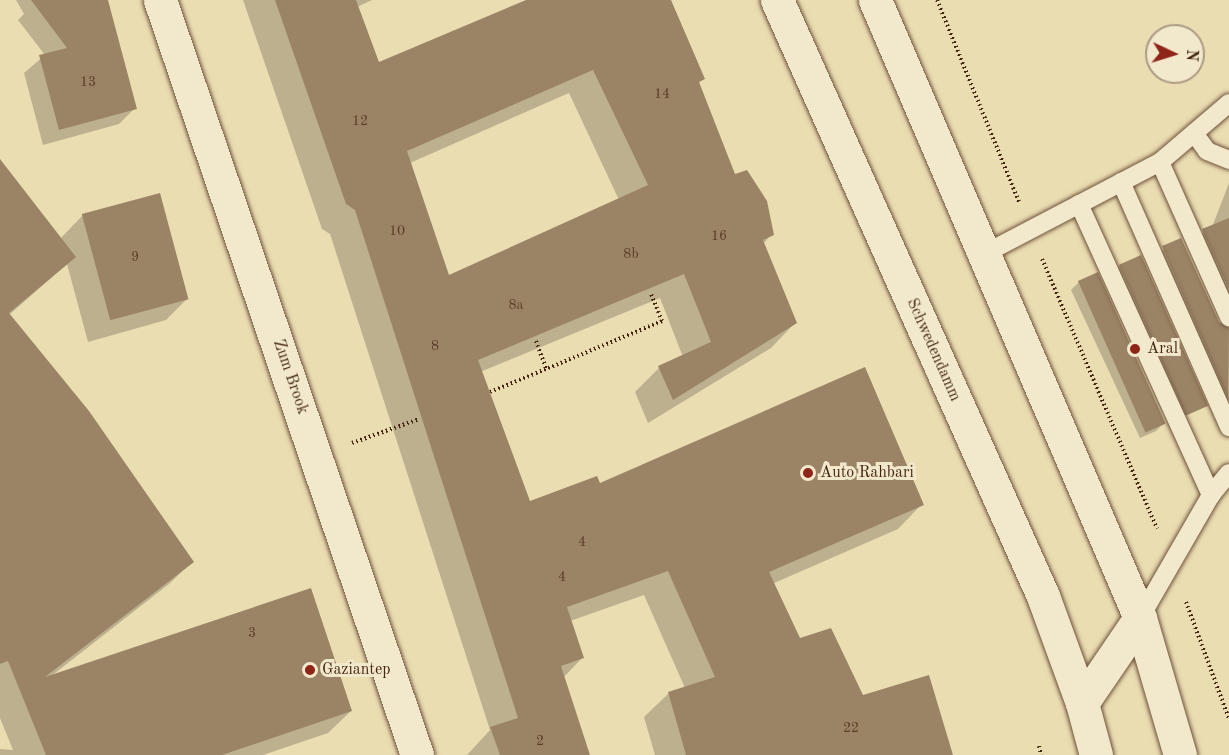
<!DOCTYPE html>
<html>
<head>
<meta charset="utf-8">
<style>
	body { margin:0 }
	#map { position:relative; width:1229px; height:755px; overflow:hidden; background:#ebddb2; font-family:"Old Standard TT",serif }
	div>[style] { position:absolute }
	.shadow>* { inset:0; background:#0003; transform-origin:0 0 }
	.building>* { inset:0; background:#9b8466; transform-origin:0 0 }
	.path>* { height:4px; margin-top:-2px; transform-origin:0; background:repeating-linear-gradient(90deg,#442413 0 1.5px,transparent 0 4.5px) }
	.roads { filter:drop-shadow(0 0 2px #6e523b) drop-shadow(0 0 2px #6e523b) }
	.lane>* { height:18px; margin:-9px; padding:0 9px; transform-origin:9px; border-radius:9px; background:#f2e9cd }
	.street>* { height:33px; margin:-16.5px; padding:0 16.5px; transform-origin:16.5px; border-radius:16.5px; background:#f2e9cd }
	.secondary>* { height:33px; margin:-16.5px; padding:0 16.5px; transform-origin:16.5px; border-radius:16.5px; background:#f2e9cd }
	.dots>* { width:16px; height:16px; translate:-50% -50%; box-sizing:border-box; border:3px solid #f2e9cd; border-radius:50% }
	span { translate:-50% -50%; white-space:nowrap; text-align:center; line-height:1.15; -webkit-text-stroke:6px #f2e9cd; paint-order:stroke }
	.number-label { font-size:14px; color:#5a3c28 }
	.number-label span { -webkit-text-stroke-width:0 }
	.poi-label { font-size:16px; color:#442413 }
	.left { translate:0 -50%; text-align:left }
	.street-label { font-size:16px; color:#442413 }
	.north { position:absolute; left:1145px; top:24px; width:60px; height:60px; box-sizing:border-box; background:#f2e9cd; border:2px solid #ac9a83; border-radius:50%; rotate:94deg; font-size:16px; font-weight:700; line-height:24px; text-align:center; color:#442413 }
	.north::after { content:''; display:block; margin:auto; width:21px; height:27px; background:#8f2418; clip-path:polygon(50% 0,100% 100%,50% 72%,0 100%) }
</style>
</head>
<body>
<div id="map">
	<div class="shadow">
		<div style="clip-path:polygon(16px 0,104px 0,135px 108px,119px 124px,43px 145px,24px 73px,45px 55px,18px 20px,24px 14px)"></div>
		<div style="clip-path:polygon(evenodd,243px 0,372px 0,357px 7px,378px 64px,530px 0,669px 0,703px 78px,698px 84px,735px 176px,772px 234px,763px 244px,795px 323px,771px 348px,648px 423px,635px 392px,659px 368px,683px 357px,660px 298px,480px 372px,529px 503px,600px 485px,922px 504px,898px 529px,772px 584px,799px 640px,862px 697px,952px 755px,655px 755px,644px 717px,669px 693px,685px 688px,644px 595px,570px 621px,583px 657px,563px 678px,589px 755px,467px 755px,490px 730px,330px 234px,322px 229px,243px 0,569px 93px,619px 200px,448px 277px,410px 163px,569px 93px)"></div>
		<div style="clip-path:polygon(1229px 183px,1229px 315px,1195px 239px,1212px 227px)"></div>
		<div style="clip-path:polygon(0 200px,60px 239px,82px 216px,187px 299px,166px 320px,88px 342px,67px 264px,9px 315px,192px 562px,169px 584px,50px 677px,351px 711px,328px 733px,263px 755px,0 755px,0 749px,13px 750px,0 718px)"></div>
		<div style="clip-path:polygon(1181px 240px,1218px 323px,1229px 329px,1229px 401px,1220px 405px,1154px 255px)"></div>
		<div style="left:1140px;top:257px;width:163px;height:33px;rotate:66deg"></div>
		<div style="clip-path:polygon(1079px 282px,1164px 423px,1156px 431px,1140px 438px,1071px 290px)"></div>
	</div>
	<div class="building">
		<div style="clip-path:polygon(31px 0,108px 0,137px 109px,59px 130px,39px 55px,67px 48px)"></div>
		<div style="clip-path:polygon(evenodd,275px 0,356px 0,379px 62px,526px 0,671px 0,705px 79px,699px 82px,735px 174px,747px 170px,767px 201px,774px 235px,763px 240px,797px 323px,673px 400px,658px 366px,711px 342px,684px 274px,478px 360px,530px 501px,597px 476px,600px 483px,865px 367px,924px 505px,769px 572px,800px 638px,831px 628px,863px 695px,929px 675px,953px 755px,686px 755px,668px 692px,715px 677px,668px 571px,567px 607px,584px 658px,561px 666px,590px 755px,500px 755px,490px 727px,518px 718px,355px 210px,346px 204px,275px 0,593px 70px,648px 185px,449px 275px,407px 151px,593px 70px)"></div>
		<div style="clip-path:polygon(0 159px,76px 257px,9px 313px,89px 411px,194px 562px,45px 677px,311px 588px,352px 711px,222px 755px,46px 755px,8px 661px,0 664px)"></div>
		<div style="left:160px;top:193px;width:110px;height:81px;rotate:75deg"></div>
		<div style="clip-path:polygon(1229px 218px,1229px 289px,1202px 229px)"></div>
		<div style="clip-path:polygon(1181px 238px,1219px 322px,1229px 328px,1228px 398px,1162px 246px)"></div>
		<div style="left:1141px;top:255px;width:165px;height:24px;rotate:66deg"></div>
		<div style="left:1098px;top:272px;width:166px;height:22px;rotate:66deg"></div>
	</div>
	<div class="path">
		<div style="left:937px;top:0;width:218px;rotate:67.9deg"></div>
		<div style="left:1042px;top:259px;width:293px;rotate:66.9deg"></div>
		<div style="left:536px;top:341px;width:29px;rotate:70deg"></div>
		<div style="left:490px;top:392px;width:186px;rotate:-22.4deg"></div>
		<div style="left:662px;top:321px;width:31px;rotate:-112deg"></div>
		<div style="left:352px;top:443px;width:71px;rotate:-19.7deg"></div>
		<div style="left:1186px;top:602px;width:125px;rotate:69.8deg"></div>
		<div style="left:1039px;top:746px;width:9px;rotate:77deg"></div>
	</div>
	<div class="roads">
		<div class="lane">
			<div style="left:1194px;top:133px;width:22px;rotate:54deg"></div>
			<div style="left:1207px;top:151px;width:24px;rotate:22deg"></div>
			<div style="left:1160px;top:162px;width:170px;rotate:66deg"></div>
			<div style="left:1121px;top:182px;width:268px;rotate:66.2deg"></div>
			<div style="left:1079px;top:204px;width:320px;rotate:65.6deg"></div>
			<div style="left:982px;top:255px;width:201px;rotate:-27.6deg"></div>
			<div style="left:1160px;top:162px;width:91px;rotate:-40.5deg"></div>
			<div style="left:1140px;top:618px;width:142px;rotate:-60deg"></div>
			<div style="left:1211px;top:495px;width:28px;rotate:-51deg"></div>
		</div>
		<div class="street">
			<div style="left:160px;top:0;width:798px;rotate:71.2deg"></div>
			<div style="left:1082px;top:703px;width:103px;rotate:-55.7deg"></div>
		</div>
		<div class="secondary">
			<div style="left:777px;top:0;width:653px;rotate:65.95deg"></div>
			<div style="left:1043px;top:596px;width:114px;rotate:70deg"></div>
			<div style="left:1082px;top:703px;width:54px;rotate:74.9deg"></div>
			<div style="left:875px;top:0;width:672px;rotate:66.79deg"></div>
			<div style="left:1140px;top:618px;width:143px;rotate:73.7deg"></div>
		</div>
	</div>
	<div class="dots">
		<div style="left:1135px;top:349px;background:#8f2418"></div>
		<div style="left:808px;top:473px;background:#8f2418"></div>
		<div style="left:310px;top:670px;background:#8f2418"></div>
	</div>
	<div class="number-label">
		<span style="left:88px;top:82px">13</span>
		<span style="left:662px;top:94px">14</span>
		<span style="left:360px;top:121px">12</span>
		<span style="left:397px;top:231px">10</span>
		<span style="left:719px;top:236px">16</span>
		<span style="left:631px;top:254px">8b</span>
		<span style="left:135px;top:257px">9</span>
		<span style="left:516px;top:305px">8a</span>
		<span style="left:435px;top:346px">8</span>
		<span style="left:582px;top:542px">4</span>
		<span style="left:562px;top:577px">4</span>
		<span style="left:252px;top:633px">3</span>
		<span style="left:851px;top:728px">22</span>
		<span style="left:540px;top:741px">2</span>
	</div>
	<div class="poi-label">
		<span class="left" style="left:1147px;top:349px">Aral</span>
		<span class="left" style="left:820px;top:473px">Auto Rahbari</span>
		<span class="left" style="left:322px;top:670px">Gaziantep</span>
	</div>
	<div class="street-label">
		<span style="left:933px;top:350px;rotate:66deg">Schwedendamm</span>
		<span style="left:290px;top:377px;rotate:71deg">Zum Brook</span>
	</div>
	<div class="north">N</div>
</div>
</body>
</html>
